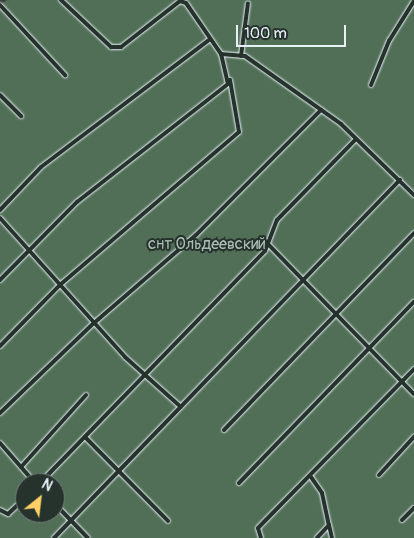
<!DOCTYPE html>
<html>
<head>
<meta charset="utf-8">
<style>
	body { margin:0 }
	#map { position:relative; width:414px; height:538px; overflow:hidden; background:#3b403a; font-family:Pangolin,sans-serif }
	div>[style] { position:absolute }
	.green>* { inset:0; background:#516e56 }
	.roads { filter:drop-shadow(0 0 1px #e8f1f8) drop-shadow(0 0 1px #e8f1f8) }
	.service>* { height:4px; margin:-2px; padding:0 2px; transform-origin:2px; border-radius:2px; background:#26332d }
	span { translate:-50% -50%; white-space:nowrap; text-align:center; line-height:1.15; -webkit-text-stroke:4px #26332d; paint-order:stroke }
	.park-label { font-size:16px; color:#acbdb7 }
	.north { position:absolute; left:15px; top:473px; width:50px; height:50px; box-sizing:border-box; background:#26332d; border:1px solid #747f7e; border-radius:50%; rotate:29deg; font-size:14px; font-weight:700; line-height:20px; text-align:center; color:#e8f1f8 }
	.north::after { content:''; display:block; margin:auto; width:18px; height:22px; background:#ffd166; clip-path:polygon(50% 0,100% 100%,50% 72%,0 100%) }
	.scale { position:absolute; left:236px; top:25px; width:110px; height:22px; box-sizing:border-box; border:2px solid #e8f1f8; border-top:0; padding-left:6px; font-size:15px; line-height:18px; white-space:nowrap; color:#e8f1f8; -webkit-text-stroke:4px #26332d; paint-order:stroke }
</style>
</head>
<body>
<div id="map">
	<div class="green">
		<div style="clip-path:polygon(evenodd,7px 0,414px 0,414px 538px,0 538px,0 5px,7px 0,25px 483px,55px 483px,55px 513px,25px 513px,25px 483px)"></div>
	</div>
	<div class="roads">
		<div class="service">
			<div style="left:61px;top:0;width:69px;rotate:43.2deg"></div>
			<div style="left:111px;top:47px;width:10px"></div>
			<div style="left:121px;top:47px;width:75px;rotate:-37.9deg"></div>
			<div style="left:180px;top:1px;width:6px;rotate:18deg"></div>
			<div style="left:186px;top:3px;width:62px;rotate:55.5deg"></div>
			<div style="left:221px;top:54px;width:24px;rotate:5deg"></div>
			<div style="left:245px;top:56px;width:118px;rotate:35.3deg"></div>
			<div style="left:341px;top:124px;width:102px;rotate:44.2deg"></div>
			<div style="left:0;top:5px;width:96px;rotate:47.1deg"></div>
			<div style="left:241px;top:56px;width:53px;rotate:-82.5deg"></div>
			<div style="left:371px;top:85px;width:48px;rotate:-67.8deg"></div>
			<div style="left:389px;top:41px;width:47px;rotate:-58deg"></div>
			<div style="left:0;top:95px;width:30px;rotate:45deg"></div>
			<div style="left:0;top:210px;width:59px;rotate:-46.4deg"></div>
			<div style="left:41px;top:167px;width:212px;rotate:-37.1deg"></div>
			<div style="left:0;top:218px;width:187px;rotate:48deg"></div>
			<div style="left:125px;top:357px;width:75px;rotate:41.8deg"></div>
			<div style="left:269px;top:245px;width:208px;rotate:45.8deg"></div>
			<div style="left:0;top:280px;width:110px;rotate:-45.4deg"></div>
			<div style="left:77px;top:202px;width:192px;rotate:-38deg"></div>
			<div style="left:228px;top:84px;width:31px;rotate:-103deg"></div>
			<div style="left:0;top:346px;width:87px;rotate:-45.5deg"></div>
			<div style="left:61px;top:284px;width:234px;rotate:-40.5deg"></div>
			<div style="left:239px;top:132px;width:53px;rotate:-99.8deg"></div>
			<div style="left:0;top:413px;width:130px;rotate:-43.8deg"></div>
			<div style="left:94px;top:323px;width:135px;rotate:-40.8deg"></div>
			<div style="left:196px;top:235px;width:177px;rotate:-45deg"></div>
			<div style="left:224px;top:430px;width:274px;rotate:-46deg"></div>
			<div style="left:85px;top:437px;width:118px;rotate:45.3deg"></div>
			<div style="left:0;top:443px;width:53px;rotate:48.8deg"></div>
			<div style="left:21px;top:467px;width:97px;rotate:-47.9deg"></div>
			<div style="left:379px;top:475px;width:52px;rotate:-47.4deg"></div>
			<div style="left:311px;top:477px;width:19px;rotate:55deg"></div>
			<div style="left:322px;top:493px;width:33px;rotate:78deg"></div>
			<div style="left:329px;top:525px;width:18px;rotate:133deg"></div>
			<div style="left:40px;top:483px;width:323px;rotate:-45.9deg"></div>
			<div style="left:265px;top:251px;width:33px;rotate:-69deg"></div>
			<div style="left:277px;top:220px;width:113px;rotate:-45.7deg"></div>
			<div style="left:239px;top:483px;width:252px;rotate:-46deg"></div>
			<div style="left:55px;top:504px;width:47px;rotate:45.9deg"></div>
			<div style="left:0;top:510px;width:9px;rotate:27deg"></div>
			<div style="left:8px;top:514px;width:23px;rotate:-43deg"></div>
			<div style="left:402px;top:520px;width:17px;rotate:-45deg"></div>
			<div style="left:329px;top:525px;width:13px;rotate:77deg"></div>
			<div style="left:54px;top:538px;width:498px;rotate:-46deg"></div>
			<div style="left:261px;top:538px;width:10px;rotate:-107deg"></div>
			<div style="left:258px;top:528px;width:223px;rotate:-45.5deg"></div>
		</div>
	</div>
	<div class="park-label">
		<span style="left:207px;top:244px">снт Ольдеевский</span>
	</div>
	<div class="north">N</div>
	<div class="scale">100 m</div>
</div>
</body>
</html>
